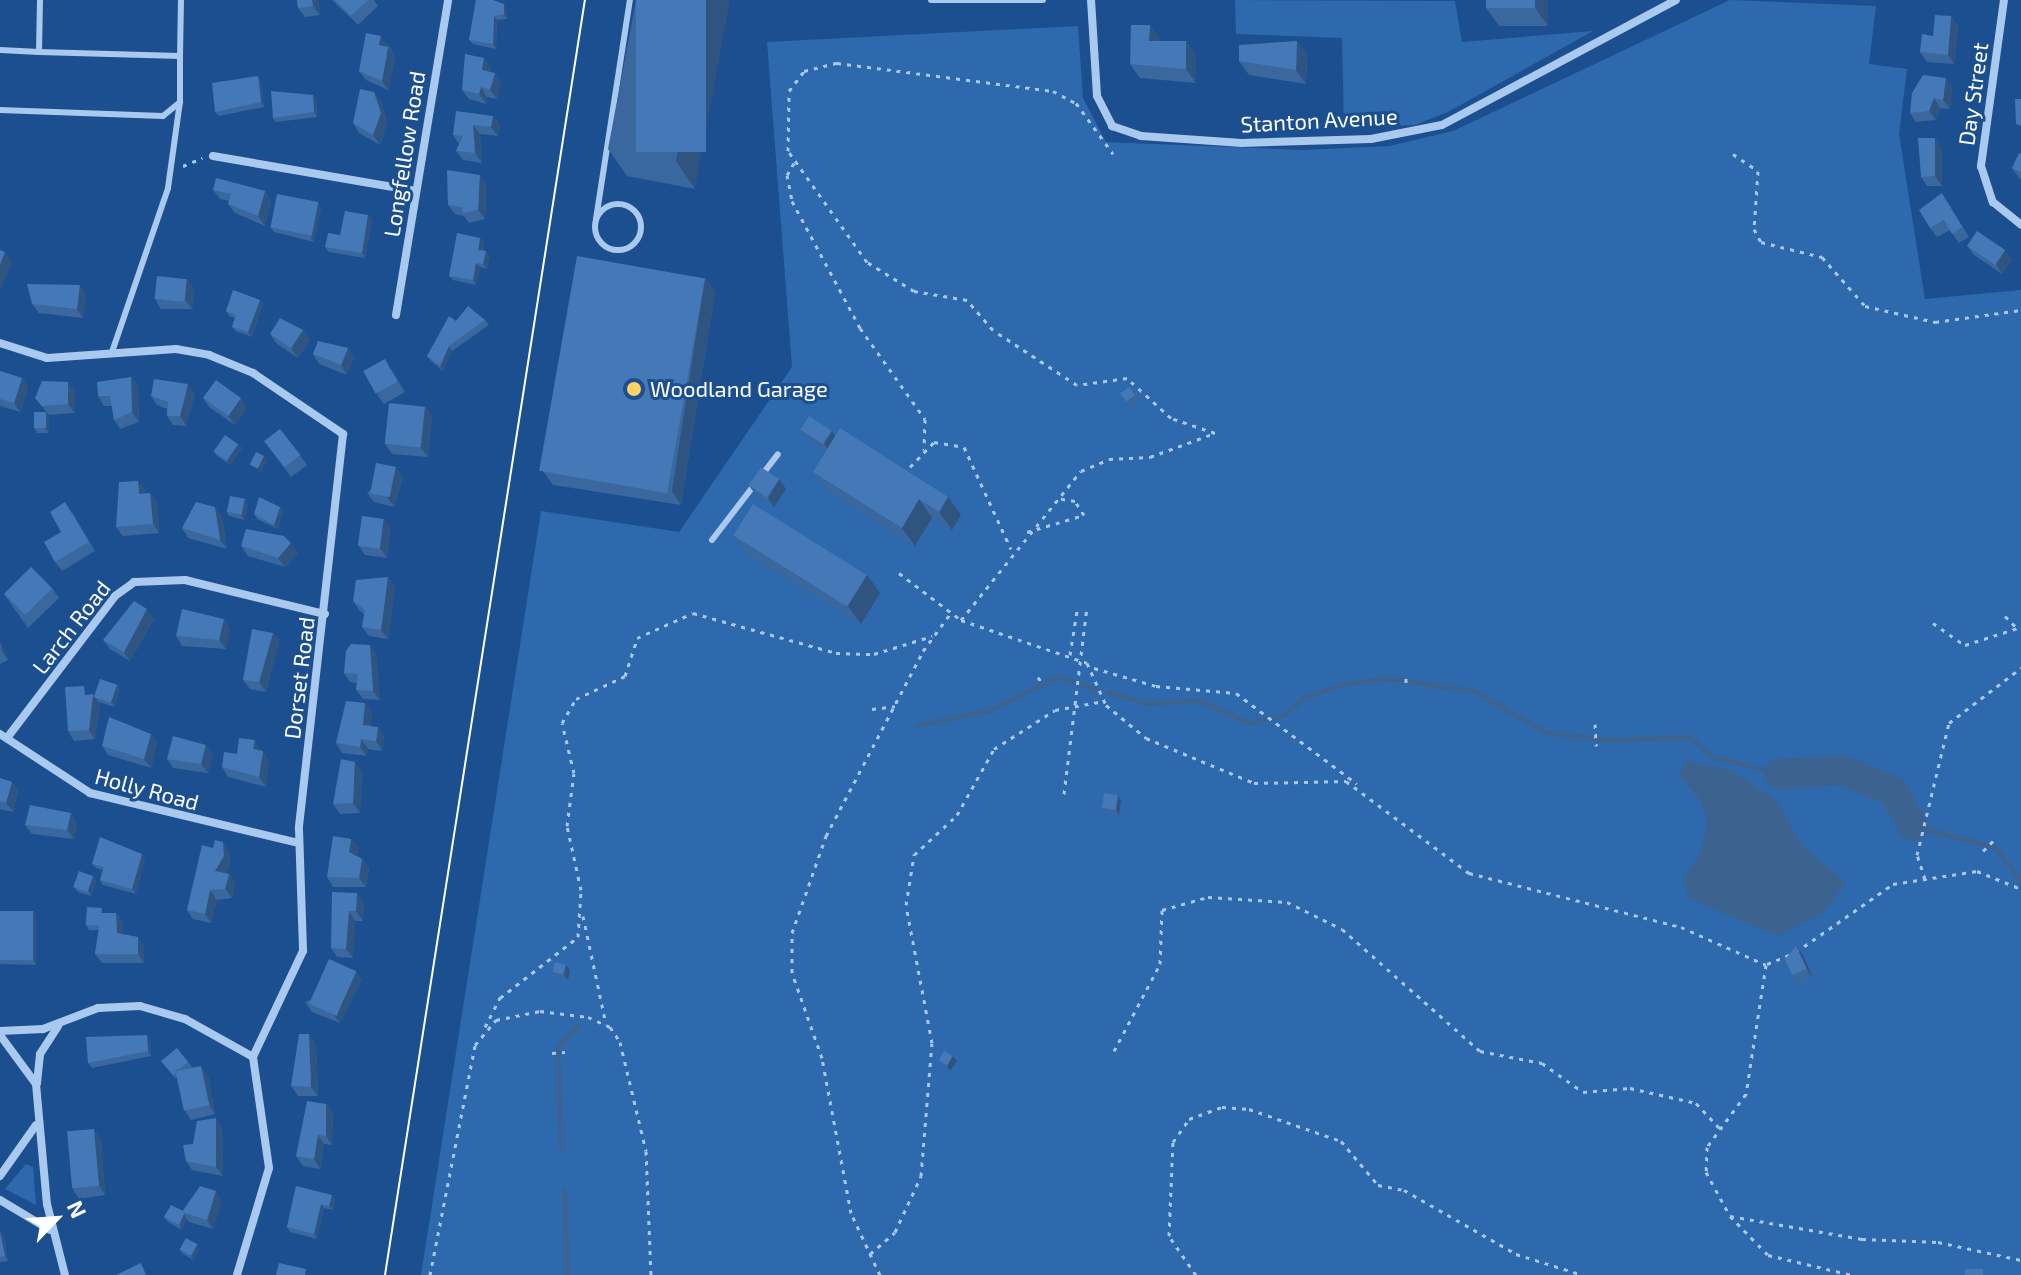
<!DOCTYPE html>
<html>
<head>
<meta charset="utf-8">
<style>
	body { margin:0 }
	#map { position:relative; width:2021px; height:1275px; overflow:hidden; background:#1b4f8f; font-family:"Exo 2",sans-serif }
	div>[style] { position:absolute }
	.green>* { inset:0; background:#2e69ad }
	.water>* { inset:0; background:#3c6290 }
	.stream>* { height:5px; margin:-2.5px; padding:0 2.5px; transform-origin:2.5px; border-radius:2.5px; background:#3c6290 }
	.river>* { height:30px; margin:-15px; padding:0 15px; transform-origin:15px; border-radius:15px; background:#3c6290 }
	.path>* { height:3px; margin-top:-1.5px; transform-origin:0; background:repeating-linear-gradient(90deg,#a9c9ee 0 4px,transparent 0 10px) }
	.service>* { height:6px; margin:-3px; padding:0 3px; transform-origin:3px; border-radius:3px; background:#a9c9ee }
	.service>.ring { margin:-3px; padding:0; box-sizing:content-box; background:none; border:6px solid #a9c9ee; border-radius:50% }
	.minor>* { height:8px; margin:-4px; padding:0 4px; transform-origin:4px; border-radius:4px; background:#a9c9ee }
	.tram>* { height:2px; margin:-1px; padding:0 1px; transform-origin:1px; border-radius:1px; background:#fff }
	.path-bridge>* { height:3px; margin-top:-1.5px; transform-origin:0; background:repeating-linear-gradient(90deg,#a9c9ee 0 4px,transparent 0 10px) }
	.wall>* { inset:0; background:#3a679d; transform-origin:0 0 }
	.shaded-wall>* { inset:0; background:#305480 }
	.building>* { inset:0; background:#4478b7; transform-origin:0 0 }
	.dots>* { width:22px; height:22px; translate:-50% -50%; box-sizing:border-box; border:4px solid #1b4f8f; border-radius:50% }
	span { translate:-50% -50%; white-space:nowrap; text-align:center; line-height:1.15; -webkit-text-stroke:6px #1b4f8f; paint-order:stroke }
	.street-label { font-size:22px; color:#fff }
	.poi-label { font-size:22px; color:#fff }
	.left { translate:0 -50%; text-align:left }
	.north { position:absolute; left:16px; top:1179px; width:80px; height:80px; -webkit-text-stroke:6px #1b4f8f; paint-order:stroke; rotate:65deg; font-size:22px; font-weight:700; line-height:32px; text-align:center; color:#fff }
	.north::after { content:''; display:block; margin:auto; width:28px; height:36px; background:#fff; clip-path:polygon(50% 0,100% 100%,50% 72%,0 100%) }
</style>
</head>
<body>
<div id="map">
	<div class="green">
		<div style="clip-path:polygon(1235px 0,1455px 1px,1462px 42px,1593px 31px,1448px 112px,1415px 125px,1344px 128px,1342px 38px,1236px 34px)"></div>
		<div style="clip-path:polygon(1730px 0,1876px 6px,1869px 64px,1907px 69px,1899px 134px,1925px 299px,2021px 290px,2021px 1275px,421px 1275px,541px 511px,679px 532px,792px 367px,767px 42px,1078px 26px,1083px 98px,1106px 142px,1303px 150px,1389px 146px,1453px 131px)"></div>
		<div style="clip-path:polygon(26px 1164px,33px 1167px,36px 1205px,5px 1189px)"></div>
	</div>
	<div class="water">
		<div style="clip-path:polygon(1686px 760px,1730px 770px,1775px 798px,1802px 846px,1846px 882px,1824px 913px,1778px 936px,1689px 899px,1683px 879px,1701px 852px,1707px 823px,1701px 801px,1679px 775px)"></div>
	</div>
	<div class="stream">
		<div style="left:1108px;top:692px;width:41px;rotate:15.8deg"></div>
		<div style="left:1147px;top:703px;width:52px;rotate:-3.3deg"></div>
		<div style="left:1199px;top:700px;width:55px;rotate:24.7deg"></div>
		<div style="left:1249px;top:723px;width:35px;rotate:-13deg"></div>
		<div style="left:1283px;top:715px;width:28px;rotate:-39deg"></div>
		<div style="left:1305px;top:697px;width:40px;rotate:-18.9deg"></div>
		<div style="left:1343px;top:684px;width:46px;rotate:-7.4deg"></div>
		<div style="left:1389px;top:678px;width:86px;rotate:8.7deg"></div>
		<div style="left:1474px;top:691px;width:82px;rotate:30deg"></div>
		<div style="left:1545px;top:732px;width:64px;rotate:7.2deg"></div>
		<div style="left:1608px;top:740px;width:82px;rotate:-2.1deg"></div>
		<div style="left:1690px;top:737px;width:28px;rotate:42deg"></div>
		<div style="left:1711px;top:756px;width:70px;rotate:14.8deg"></div>
		<div style="left:918px;top:725px;width:74px;rotate:-11.8deg"></div>
		<div style="left:990px;top:710px;width:76px;rotate:-26.6deg"></div>
		<div style="left:1058px;top:676px;width:41px;rotate:19.7deg"></div>
		<div style="left:1913px;top:826px;width:84px;rotate:14.5deg"></div>
		<div style="left:1994px;top:847px;width:43px;rotate:50.7deg"></div>
		<div style="left:561px;top:1147px;width:99px;rotate:-92.3deg"></div>
		<div style="left:557px;top:1048px;width:31px;rotate:-48deg"></div>
		<div style="left:564px;top:1191px;width:84px;rotate:88deg"></div>
	</div>
	<div class="river">
		<div style="left:1779px;top:774px;width:63px;rotate:-3.6deg"></div>
		<div style="left:1842px;top:770px;width:55px;rotate:22.4deg"></div>
		<div style="left:1893px;top:791px;width:40px;rotate:60.3deg"></div>
	</div>
	<div class="path">
		<div style="left:1733px;top:154px;width:30px;rotate:34deg"></div>
		<div style="left:1758px;top:171px;width:58px;rotate:93.9deg"></div>
		<div style="left:1754px;top:229px;width:15px;rotate:62deg"></div>
		<div style="left:1761px;top:242px;width:63px;rotate:13.8deg"></div>
		<div style="left:1822px;top:257px;width:65px;rotate:48.7deg"></div>
		<div style="left:1865px;top:306px;width:72px;rotate:12.9deg"></div>
		<div style="left:1935px;top:322px;width:87px;rotate:-7.9deg"></div>
		<div style="left:794px;top:163px;width:14px;rotate:120deg"></div>
		<div style="left:787px;top:175px;width:26px;rotate:79deg"></div>
		<div style="left:792px;top:201px;width:144px;rotate:61.8deg"></div>
		<div style="left:860px;top:328px;width:112px;rotate:54.5deg"></div>
		<div style="left:925px;top:419px;width:31px;rotate:92deg"></div>
		<div style="left:183px;top:166px;width:21px;rotate:-23deg"></div>
		<div style="left:910px;top:467px;width:35px;rotate:-46deg"></div>
		<div style="left:934px;top:442px;width:30px;rotate:9deg"></div>
		<div style="left:964px;top:447px;width:112px;rotate:65.3deg"></div>
		<div style="left:1027px;top:532px;width:59px;rotate:-16.6deg"></div>
		<div style="left:1084px;top:515px;width:17px;rotate:-123deg"></div>
		<div style="left:1075px;top:501px;width:20px;rotate:-171deg"></div>
		<div style="left:899px;top:573px;width:78px;rotate:37.2deg"></div>
		<div style="left:961px;top:620px;width:133px;rotate:18.8deg"></div>
		<div style="left:1087px;top:663px;width:46px;rotate:65.7deg"></div>
		<div style="left:1106px;top:705px;width:52px;rotate:39.5deg"></div>
		<div style="left:1146px;top:738px;width:117px;rotate:22.6deg"></div>
		<div style="left:1254px;top:783px;width:92px;rotate:-1.2deg"></div>
		<div style="left:1346px;top:781px;width:154px;rotate:36.8deg"></div>
		<div style="left:1469px;top:873px;width:219px;rotate:14.3deg"></div>
		<div style="left:1681px;top:927px;width:93px;rotate:24.1deg"></div>
		<div style="left:2005px;top:616px;width:17px;rotate:45deg"></div>
		<div style="left:961px;top:620px;width:191px;rotate:-51.2deg"></div>
		<div style="left:1081px;top:471px;width:30px;rotate:-23deg"></div>
		<div style="left:1109px;top:459px;width:41px;rotate:-2.8deg"></div>
		<div style="left:1150px;top:457px;width:69px;rotate:-20.3deg"></div>
		<div style="left:1215px;top:433px;width:46px;rotate:-161.2deg"></div>
		<div style="left:1171px;top:418px;width:59px;rotate:-137.7deg"></div>
		<div style="left:1127px;top:378px;width:50px;rotate:172deg"></div>
		<div style="left:1077px;top:385px;width:100px;rotate:-146.8deg"></div>
		<div style="left:993px;top:330px;width:40px;rotate:-131deg"></div>
		<div style="left:967px;top:300px;width:54px;rotate:-170.4deg"></div>
		<div style="left:914px;top:291px;width:55px;rotate:-148.3deg"></div>
		<div style="left:867px;top:262px;width:136px;rotate:-125.4deg"></div>
		<div style="left:788px;top:151px;width:60px;rotate:-89deg"></div>
		<div style="left:789px;top:91px;width:25px;rotate:-53deg"></div>
		<div style="left:804px;top:71px;width:34px;rotate:-14deg"></div>
		<div style="left:837px;top:63px;width:218px;rotate:7.4deg"></div>
		<div style="left:1053px;top:91px;width:26px;rotate:28deg"></div>
		<div style="left:1076px;top:103px;width:63px;rotate:54deg"></div>
		<div style="left:1933px;top:623px;width:39px;rotate:35deg"></div>
		<div style="left:1965px;top:645px;width:59px;rotate:-17.8deg"></div>
		<div style="left:1070px;top:655px;width:45px;rotate:-81deg"></div>
		<div style="left:1094px;top:668px;width:65px;rotate:16.2deg"></div>
		<div style="left:1156px;top:686px;width:80px;rotate:5deg"></div>
		<div style="left:1236px;top:693px;width:151px;rotate:36.9deg"></div>
		<div style="left:1038px;top:677px;width:9px;rotate:58deg"></div>
		<div style="left:1406px;top:678px;width:9px;rotate:90deg"></div>
		<div style="left:872px;top:709px;width:23px;rotate:-7deg"></div>
		<div style="left:1595px;top:724px;width:22px;rotate:87deg"></div>
		<div style="left:1983px;top:851px;width:16px;rotate:-45deg"></div>
		<div style="left:1925px;top:879px;width:25px;rotate:-108deg"></div>
		<div style="left:1917px;top:855px;width:136px;rotate:-76.4deg"></div>
		<div style="left:1949px;top:723px;width:91px;rotate:-37.4deg"></div>
		<div style="left:583px;top:916px;width:110px;rotate:78deg"></div>
		<div style="left:1796px;top:952px;width:118px;rotate:-35deg"></div>
		<div style="left:1893px;top:884px;width:85px;rotate:-8.8deg"></div>
		<div style="left:1977px;top:871px;width:48px;rotate:22.2deg"></div>
		<div style="left:1767px;top:964px;width:24px;rotate:-22deg"></div>
		<div style="left:1766px;top:965px;width:131px;rotate:98.8deg"></div>
		<div style="left:1746px;top:1094px;width:66px;rotate:126.3deg"></div>
		<div style="left:1707px;top:1147px;width:25px;rotate:92deg"></div>
		<div style="left:1706px;top:1172px;width:50px;rotate:61.4deg"></div>
		<div style="left:1730px;top:1216px;width:54px;rotate:45.7deg"></div>
		<div style="left:1768px;top:1255px;width:86px;rotate:13.4deg"></div>
		<div style="left:485px;top:1027px;width:33px;rotate:-63deg"></div>
		<div style="left:500px;top:998px;width:99px;rotate:-38deg"></div>
		<div style="left:578px;top:937px;width:47px;rotate:-86.3deg"></div>
		<div style="left:581px;top:890px;width:66px;rotate:-102.3deg"></div>
		<div style="left:567px;top:826px;width:53px;rotate:-82.5deg"></div>
		<div style="left:574px;top:773px;width:51px;rotate:-103.5deg"></div>
		<div style="left:562px;top:723px;width:28px;rotate:-60deg"></div>
		<div style="left:576px;top:699px;width:54px;rotate:-25.1deg"></div>
		<div style="left:625px;top:676px;width:40px;rotate:-72deg"></div>
		<div style="left:637px;top:638px;width:61px;rotate:-24.1deg"></div>
		<div style="left:693px;top:613px;width:148px;rotate:15.6deg"></div>
		<div style="left:836px;top:653px;width:38px;rotate:2deg"></div>
		<div style="left:874px;top:654px;width:61px;rotate:-17.2deg"></div>
		<div style="left:1114px;top:1051px;width:98px;rotate:-62.1deg"></div>
		<div style="left:1160px;top:964px;width:54px;rotate:-87.9deg"></div>
		<div style="left:1162px;top:910px;width:48px;rotate:-15.8deg"></div>
		<div style="left:1208px;top:897px;width:79px;rotate:3.6deg"></div>
		<div style="left:1287px;top:902px;width:61px;rotate:26.1deg"></div>
		<div style="left:1342px;top:929px;width:184px;rotate:41.5deg"></div>
		<div style="left:1480px;top:1051px;width:63px;rotate:11deg"></div>
		<div style="left:1542px;top:1063px;width:50px;rotate:35.3deg"></div>
		<div style="left:1583px;top:1092px;width:47px;rotate:-4.9deg"></div>
		<div style="left:1630px;top:1088px;width:68px;rotate:12.8deg"></div>
		<div style="left:1696px;top:1103px;width:35px;rotate:47deg"></div>
		<div style="left:552px;top:1053px;width:13px;rotate:-4deg"></div>
		<div style="left:1730px;top:1216px;width:134px;rotate:9.9deg"></div>
		<div style="left:1862px;top:1239px;width:76px;rotate:2.3deg"></div>
		<div style="left:1938px;top:1242px;width:85px;rotate:12.2deg"></div>
		<div style="left:870px;top:1254px;width:33px;rotate:-41deg"></div>
		<div style="left:895px;top:1232px;width:62px;rotate:-65.1deg"></div>
		<div style="left:921px;top:1176px;width:133px;rotate:-85.3deg"></div>
		<div style="left:932px;top:1043px;width:140px;rotate:-100.7deg"></div>
		<div style="left:906px;top:905px;width:51px;rotate:-80.9deg"></div>
		<div style="left:914px;top:855px;width:59px;rotate:-42.9deg"></div>
		<div style="left:957px;top:815px;width:76px;rotate:-60.7deg"></div>
		<div style="left:994px;top:749px;width:72px;rotate:-32.6deg"></div>
		<div style="left:1055px;top:710px;width:50px;rotate:-10.4deg"></div>
		<div style="left:430px;top:1275px;width:234px;rotate:-78.9deg"></div>
		<div style="left:475px;top:1045px;width:33px;rotate:-50deg"></div>
		<div style="left:496px;top:1020px;width:45px;rotate:-11.6deg"></div>
		<div style="left:540px;top:1011px;width:48px;rotate:7.1deg"></div>
		<div style="left:588px;top:1017px;width:24px;rotate:24deg"></div>
		<div style="left:610px;top:1027px;width:18px;rotate:56deg"></div>
		<div style="left:620px;top:1042px;width:112px;rotate:76.6deg"></div>
		<div style="left:646px;top:1151px;width:124px;rotate:87.7deg"></div>
		<div style="left:880px;top:1275px;width:68px;rotate:-115.1deg"></div>
		<div style="left:851px;top:1213px;width:158px;rotate:-100.6deg"></div>
		<div style="left:822px;top:1058px;width:90px;rotate:-109.4deg"></div>
		<div style="left:792px;top:973px;width:40px;rotate:-90deg"></div>
		<div style="left:792px;top:933px;width:103px;rotate:-70.7deg"></div>
		<div style="left:826px;top:836px;width:209px;rotate:-62.3deg"></div>
		<div style="left:923px;top:651px;width:46px;rotate:-53.9deg"></div>
		<div style="left:1196px;top:1275px;width:47px;rotate:-124.7deg"></div>
		<div style="left:1169px;top:1236px;width:94px;rotate:-87.6deg"></div>
		<div style="left:1173px;top:1142px;width:28px;rotate:-55deg"></div>
		<div style="left:1189px;top:1119px;width:35px;rotate:-20deg"></div>
		<div style="left:1222px;top:1107px;width:27px;rotate:4deg"></div>
		<div style="left:1249px;top:1109px;width:97px;rotate:19.2deg"></div>
		<div style="left:1341px;top:1141px;width:57px;rotate:49.9deg"></div>
		<div style="left:1378px;top:1185px;width:26px;rotate:11deg"></div>
		<div style="left:1404px;top:1190px;width:129px;rotate:29.7deg"></div>
		<div style="left:1516px;top:1254px;width:70px;rotate:17.4deg"></div>
	</div>
	<div class="service">
		<div style="left:40px;top:0;width:52px;rotate:91.1deg"></div>
		<div style="left:39px;top:52px;width:141px;rotate:1.6deg"></div>
		<div style="left:180px;top:56px;width:56px;rotate:-89deg"></div>
		<div style="left:931px;top:0;width:112px"></div>
		<div style="left:0;top:50px;width:39px;rotate:3deg"></div>
		<div style="left:0;top:110px;width:163px;rotate:2.1deg"></div>
		<div style="left:163px;top:116px;width:22px;rotate:-39deg"></div>
		<div style="left:180px;top:102px;width:46px;rotate:-90deg"></div>
		<div class="ring" style="left:595px;top:204px;width:40px;height:40px"></div>
		<div style="left:596px;top:219px;width:222px;rotate:-81.2deg"></div>
		<div style="left:112px;top:352px;width:173px;rotate:-71.1deg"></div>
		<div style="left:168px;top:188px;width:87px;rotate:-82.1deg"></div>
		<div style="left:712px;top:540px;width:108px;rotate:-52.5deg"></div>
	</div>
	<div class="minor">
		<div style="left:1091px;top:0;width:96px;rotate:86.4deg"></div>
		<div style="left:1097px;top:96px;width:34px;rotate:63deg"></div>
		<div style="left:1112px;top:126px;width:31px;rotate:19deg"></div>
		<div style="left:1141px;top:136px;width:101px;rotate:4deg"></div>
		<div style="left:1242px;top:143px;width:129px;rotate:-1.8deg"></div>
		<div style="left:1371px;top:139px;width:72px;rotate:-11.2deg"></div>
		<div style="left:1442px;top:125px;width:265px;rotate:-28.1deg"></div>
		<div style="left:2004px;top:0;width:168px;rotate:97.9deg"></div>
		<div style="left:1981px;top:166px;width:38px;rotate:72deg"></div>
		<div style="left:1993px;top:202px;width:36px;rotate:39deg"></div>
		<div style="left:213px;top:156px;width:206px;rotate:9.8deg"></div>
		<div style="left:396px;top:315px;width:319px;rotate:-80.6deg"></div>
		<div style="left:0;top:343px;width:49px;rotate:17.7deg"></div>
		<div style="left:47px;top:358px;width:129px;rotate:-4deg"></div>
		<div style="left:176px;top:349px;width:34px;rotate:10deg"></div>
		<div style="left:209px;top:355px;width:48px;rotate:22.2deg"></div>
		<div style="left:253px;top:373px;width:109px;rotate:34.1deg"></div>
		<div style="left:343px;top:434px;width:397px;rotate:96.4deg"></div>
		<div style="left:299px;top:829px;width:122px;rotate:88.1deg"></div>
		<div style="left:303px;top:951px;width:117px;rotate:115.3deg"></div>
		<div style="left:253px;top:1057px;width:112px;rotate:81.8deg"></div>
		<div style="left:269px;top:1168px;width:112px;rotate:106.7deg"></div>
		<div style="left:0;top:734px;width:108px;rotate:33.2deg"></div>
		<div style="left:90px;top:793px;width:214px;rotate:13.5deg"></div>
		<div style="left:7px;top:738px;width:178px;rotate:-52.7deg"></div>
		<div style="left:115px;top:596px;width:24px;rotate:-36deg"></div>
		<div style="left:134px;top:582px;width:51px;rotate:-2.2deg"></div>
		<div style="left:185px;top:580px;width:144px;rotate:13.7deg"></div>
		<div style="left:0;top:1031px;width:43px;rotate:-2.7deg"></div>
		<div style="left:43px;top:1029px;width:59px;rotate:-20.9deg"></div>
		<div style="left:98px;top:1008px;width:42px;rotate:-2.7deg"></div>
		<div style="left:140px;top:1006px;width:47px;rotate:16.1deg"></div>
		<div style="left:185px;top:1019px;width:78px;rotate:29.2deg"></div>
		<div style="left:0;top:1035px;width:61px;rotate:53.7deg"></div>
		<div style="left:36px;top:1084px;width:121px;rotate:84.8deg"></div>
		<div style="left:47px;top:1204px;width:73px;rotate:75.8deg"></div>
		<div style="left:37px;top:1083px;width:29px;rotate:-84deg"></div>
		<div style="left:40px;top:1054px;width:33px;rotate:-57deg"></div>
		<div style="left:0;top:1176px;width:62px;rotate:-54.8deg"></div>
		<div style="left:0;top:1200px;width:58px;rotate:31deg"></div>
	</div>
	<div class="tram">
		<div style="left:385px;top:1275px;width:1291px;rotate:-81.09deg"></div>
	</div>
	<div class="path-bridge">
		<div style="left:1064px;top:794px;width:187px;rotate:-83deg"></div>
	</div>
	<div class="wall">
		<div style="clip-path:polygon(297px 0,318px 0,320px 15px,305px 17px,298px 8px)"></div>
		<div style="clip-path:polygon(332px 0,374px 0,378px 6px,358px 25px)"></div>
		<div style="clip-path:polygon(476px 0,507px 9px,507px 19px,497px 20px,496px 49px,473px 44px,469px 40px)"></div>
		<div style="clip-path:polygon(636px 0,695px 189px,627px 176px,608px 149px)"></div>
		<div style="clip-path:polygon(1486px 0,1548px 0,1548px 26px,1499px 26px,1486px 8px)"></div>
		<div style="clip-path:polygon(1951px 16px,1958px 26px,1954px 64px,1927px 62px,1920px 52px,1933px 36px)"></div>
		<div style="clip-path:polygon(1150px 25px,1160px 41px,1186px 41px,1196px 55px,1196px 83px,1140px 78px,1130px 64px)"></div>
		<div style="clip-path:polygon(1297px 41px,1307px 55px,1306px 84px,1249px 75px,1239px 61px)"></div>
		<div style="clip-path:polygon(388px 45px,395px 56px,388px 90px,366px 80px,359px 71px)"></div>
		<div style="clip-path:polygon(491px 68px,490px 72px,501px 82px,497px 99px,487px 97px,486px 104px,469px 99px,462px 90px)"></div>
		<div style="clip-path:polygon(258px 76px,261px 81px,264px 107px,219px 116px,215px 112px)"></div>
		<div style="clip-path:polygon(1952px 87px,1950px 109px,1940px 108px,1936px 120px,1916px 122px,1910px 113px)"></div>
		<div style="clip-path:polygon(316px 99px,317px 117px,276px 122px,273px 118px)"></div>
		<div style="clip-path:polygon(381px 102px,387px 123px,380px 145px,359px 133px,353px 123px)"></div>
		<div style="clip-path:polygon(493px 116px,500px 125px,498px 136px,480px 134px,482px 163px,463px 160px,456px 151px,459px 144px,453px 135px)"></div>
		<div style="clip-path:polygon(1942px 148px,1942px 186px,1927px 186px,1921px 177px)"></div>
		<div style="clip-path:polygon(2021px 154px,2021px 179px,2019px 178px,2012px 168px)"></div>
		<div style="clip-path:polygon(486px 184px,485px 219px,469px 223px,464px 216px,455px 214px,448px 205px)"></div>
		<div style="clip-path:polygon(213px 190px,265px 191px,271px 201px,265px 226px,235px 213px,228px 204px,229px 201px,220px 199px)"></div>
		<div style="clip-path:polygon(318px 202px,321px 207px,314px 242px,274px 232px,270px 227px)"></div>
		<div style="clip-path:polygon(1948px 203px,1969px 237px,1959px 243px,1950px 230px,1937px 237px,1930px 228px)"></div>
		<div style="clip-path:polygon(372px 219px,365px 258px,329px 252px,325px 247px)"></div>
		<div style="clip-path:polygon(480px 238px,484px 242px,482px 250px,489px 256px,487px 269px,480px 267px,476px 285px,453px 280px,449px 276px)"></div>
		<div style="clip-path:polygon(1967px 246px,2012px 259px,2002px 274px,1974px 255px)"></div>
		<div style="clip-path:polygon(705px 278px,715px 292px,681px 505px,553px 485px,543px 471px)"></div>
		<div style="clip-path:polygon(194px 288px,192px 309px,161px 309px,155px 299px)"></div>
		<div style="clip-path:polygon(86px 294px,83px 318px,39px 313px,32px 304px)"></div>
		<div style="clip-path:polygon(260px 300px,263px 304px,252px 337px,236px 331px,232px 327px,235px 318px,229px 316px,226px 311px)"></div>
		<div style="clip-path:polygon(485px 320px,489px 325px,452px 351px,443px 371px,431px 361px,427px 356px,456px 321px)"></div>
		<div style="clip-path:polygon(303px 330px,310px 340px,298px 358px,276px 343px,270px 334px)"></div>
		<div style="clip-path:polygon(348px 348px,354px 357px,347px 375px,319px 364px,313px 354px)"></div>
		<div style="clip-path:polygon(391px 369px,405px 392px,384px 404px,377px 395px)"></div>
		<div style="clip-path:polygon(0 371px,22px 378px,28px 388px,20px 412px,0 406px)"></div>
		<div style="clip-path:polygon(131px 377px,138px 386px,139px 422px,120px 429px,114px 420px,112px 406px,104px 406px,98px 396px)"></div>
		<div style="left:1129px;top:387px;width:16px;height:11px;rotate:50deg"></div>
		<div style="clip-path:polygon(75px 391px,75px 413px,49px 415px,35px 398px)"></div>
		<div style="clip-path:polygon(195px 393px,186px 426px,173px 425px,167px 416px,167px 409px,157px 405px,151px 396px)"></div>
		<div style="clip-path:polygon(203px 398px,247px 408px,235px 425px,209px 407px)"></div>
		<div style="clip-path:polygon(425px 407px,432px 416px,428px 457px,392px 454px,385px 444px)"></div>
		<div style="clip-path:polygon(46px 412px,49px 417px,49px 433px,37px 433px,34px 428px)"></div>
		<div style="left:280px;top:429px;width:45px;height:20px;rotate:53deg"></div>
		<div style="clip-path:polygon(800px 429px,832px 431px,836px 436px,948px 497px,961px 515px,952px 530px,932px 518px,915px 546px,826px 490px,813px 472px,826px 451px,807px 438px)"></div>
		<div style="clip-path:polygon(238px 444px,242px 448px,230px 465px,217px 456px,214px 452px)"></div>
		<div style="clip-path:polygon(396px 467px,403px 477px,394px 507px,374px 502px,367px 493px)"></div>
		<div style="clip-path:polygon(138px 481px,145px 490px,145px 494px,150px 493px,157px 503px,159px 533px,123px 536px,116px 527px)"></div>
		<div style="clip-path:polygon(749px 486px,786px 489px,774px 507px,756px 495px)"></div>
		<div style="clip-path:polygon(248px 504px,244px 520px,229px 516px,226px 511px)"></div>
		<div style="clip-path:polygon(280px 507px,283px 512px,278px 529px,257px 519px,254px 514px)"></div>
		<div style="clip-path:polygon(72px 512px,95px 551px,62px 571px,55px 562px,61px 532px)"></div>
		<div style="clip-path:polygon(222px 517px,227px 549px,188px 538px,182px 528px)"></div>
		<div style="clip-path:polygon(390px 528px,387px 558px,365px 555px,359px 546px)"></div>
		<div style="clip-path:polygon(734px 536px,867px 575px,880px 593px,861px 624px,746px 554px)"></div>
		<div style="clip-path:polygon(241px 546px,298px 553px,285px 567px,248px 556px)"></div>
		<div style="clip-path:polygon(395px 586px,388px 639px,369px 636px,362px 627px,364px 614px,359px 610px,353px 601px)"></div>
		<div style="clip-path:polygon(52px 588px,59px 598px,28px 628px,4px 594px)"></div>
		<div style="clip-path:polygon(154px 619px,130px 661px,110px 649px,103px 640px)"></div>
		<div style="clip-path:polygon(224px 619px,230px 629px,226px 649px,182px 646px,176px 636px)"></div>
		<div style="clip-path:polygon(273px 633px,279px 642px,266px 692px,250px 689px,243px 680px)"></div>
		<div style="clip-path:polygon(0 642px,8px 660px,0 664px)"></div>
		<div style="clip-path:polygon(370px 645px,376px 655px,380px 700px,363px 699px,356px 690px,357px 683px,350px 682px,344px 673px)"></div>
		<div style="clip-path:polygon(117px 685px,120px 689px,114px 707px,99px 702px,100px 704px,95px 739px,74px 741px,68px 731px,90px 694px,93px 694px,95px 696px)"></div>
		<div style="clip-path:polygon(372px 713px,370px 726px,384px 736px,382px 751px,368px 749px,367px 756px,342px 753px,336px 743px)"></div>
		<div style="clip-path:polygon(151px 734px,157px 743px,151px 768px,108px 755px,102px 746px)"></div>
		<div style="clip-path:polygon(261px 750px,269px 760px,266px 787px,228px 777px,222px 767px,237px 754px)"></div>
		<div style="clip-path:polygon(213px 755px,208px 773px,173px 768px,167px 759px)"></div>
		<div style="clip-path:polygon(362px 771px,360px 813px,340px 814px,333px 804px)"></div>
		<div style="clip-path:polygon(0 778px,12px 782px,18px 791px,13px 812px,0 809px)"></div>
		<div style="clip-path:polygon(1118px 795px,1121px 800px,1119px 815px,1106px 813px,1102px 808px)"></div>
		<div style="clip-path:polygon(77px 823px,74px 839px,32px 834px,25px 825px)"></div>
		<div style="clip-path:polygon(351px 839px,358px 848px,357px 856px,362px 859px,369px 868px,366px 887px,333px 887px,327px 877px)"></div>
		<div style="clip-path:polygon(229px 851px,230px 865px,226px 873px,229px 874px,235px 883px,232px 898px,217px 900px,211px 923px,193px 919px,187px 910px)"></div>
		<div style="clip-path:polygon(145px 858px,136px 894px,103px 885px,100px 880px,103px 870px,96px 868px,92px 864px)"></div>
		<div style="clip-path:polygon(93px 876px,96px 880px,91px 896px,78px 892px,74px 887px)"></div>
		<div style="clip-path:polygon(357px 893px,364px 903px,363px 921px,355px 921px,353px 958px,337px 957px,331px 948px)"></div>
		<div style="clip-path:polygon(33px 911px,36px 916px,36px 965px,0 964px,0 916px)"></div>
		<div style="clip-path:polygon(105px 913px,116px 913px,123px 922px,123px 935px,138px 937px,144px 947px,144px 963px,102px 963px,95px 954px,99px 930px,89px 930px,86px 925px)"></div>
		<div style="clip-path:polygon(1803px 955px,1813px 978px,1799px 985px,1792px 975px)"></div>
		<div style="clip-path:polygon(570px 970px,568px 980px,556px 977px,553px 972px)"></div>
		<div style="clip-path:polygon(362px 980px,340px 1023px,312px 1012px,305px 1002px)"></div>
		<div style="clip-path:polygon(150px 1040px,151px 1056px,92px 1068px,88px 1063px)"></div>
		<div style="clip-path:polygon(316px 1044px,318px 1096px,298px 1096px,291px 1086px)"></div>
		<div style="clip-path:polygon(161px 1061px,188px 1062px,192px 1067px,208px 1075px,215px 1114px,191px 1120px,185px 1111px,177px 1078px,176px 1079px)"></div>
		<div style="clip-path:polygon(326px 1104px,333px 1113px,332px 1145px,324px 1144px,320px 1169px,303px 1166px,296px 1156px)"></div>
		<div style="clip-path:polygon(222px 1128px,223px 1176px,192px 1170px,186px 1161px,193px 1144px)"></div>
		<div style="clip-path:polygon(101px 1139px,105px 1195px,79px 1199px,73px 1190px)"></div>
		<div style="clip-path:polygon(296px 1186px,335px 1199px,333px 1210px,324px 1208px,317px 1239px,290px 1232px,287px 1227px)"></div>
		<div style="clip-path:polygon(222px 1201px,213px 1229px,189px 1222px,187px 1219px,182px 1230px,168px 1222px,164px 1217px)"></div>
		<div style="clip-path:polygon(0 1232px,4px 1236px,8px 1261px,0 1262px)"></div>
		<div style="clip-path:polygon(179px 1249px,200px 1249px,193px 1260px,183px 1254px)"></div>
	</div>
	<div class="shaded-wall">
		<div style="clip-path:polygon(312px 0,318px 0,320px 15px,313px 6px)"></div>
		<div style="clip-path:polygon(706px 0,730px 0,695px 189px,676px 161px)"></div>
		<div style="clip-path:polygon(1535px 0,1548px 0,1548px 26px,1535px 8px)"></div>
		<div style="clip-path:polygon(504px 4px,507px 9px,507px 19px,504px 14px)"></div>
		<div style="clip-path:polygon(494px 16px,497px 20px,496px 49px,493px 44px)"></div>
		<div style="clip-path:polygon(1951px 16px,1958px 26px,1954px 64px,1948px 55px)"></div>
		<div style="clip-path:polygon(1150px 25px,1160px 39px,1159px 55px,1149px 41px)"></div>
		<div style="clip-path:polygon(381px 36px,388px 45px,386px 55px,379px 45px)"></div>
		<div style="clip-path:polygon(1186px 41px,1196px 55px,1196px 83px,1186px 69px)"></div>
		<div style="clip-path:polygon(1297px 41px,1307px 55px,1306px 84px,1296px 70px)"></div>
		<div style="clip-path:polygon(388px 47px,395px 56px,388px 90px,382px 81px)"></div>
		<div style="clip-path:polygon(484px 58px,491px 68px,488px 79px,482px 70px)"></div>
		<div style="clip-path:polygon(495px 73px,501px 82px,497px 99px,490px 90px)"></div>
		<div style="clip-path:polygon(258px 76px,261px 81px,264px 107px,261px 102px)"></div>
		<div style="clip-path:polygon(1946px 78px,1952px 87px,1950px 109px,1943px 100px)"></div>
		<div style="clip-path:polygon(481px 87px,487px 97px,486px 104px,479px 94px)"></div>
		<div style="clip-path:polygon(374px 92px,381px 102px,387px 123px,380px 145px,373px 135px)"></div>
		<div style="clip-path:polygon(313px 95px,316px 99px,317px 117px,314px 112px)"></div>
		<div style="clip-path:polygon(1934px 98px,1940px 108px,1936px 120px,1929px 111px)"></div>
		<div style="clip-path:polygon(493px 116px,500px 125px,498px 136px,491px 127px)"></div>
		<div style="clip-path:polygon(473px 125px,480px 134px,482px 163px,475px 153px)"></div>
		<div style="clip-path:polygon(1935px 138px,1942px 148px,1942px 186px,1935px 176px)"></div>
		<div style="clip-path:polygon(480px 175px,486px 184px,485px 219px,478px 210px)"></div>
		<div style="clip-path:polygon(265px 191px,271px 201px,265px 226px,258px 216px)"></div>
		<div style="clip-path:polygon(318px 202px,321px 207px,314px 242px,311px 238px)"></div>
		<div style="clip-path:polygon(368px 215px,372px 219px,365px 258px,362px 253px)"></div>
		<div style="clip-path:polygon(480px 238px,484px 242px,482px 254px,478px 250px)"></div>
		<div style="clip-path:polygon(2005px 250px,2012px 259px,2002px 274px,1996px 264px)"></div>
		<div style="clip-path:polygon(486px 251px,489px 256px,487px 269px,483px 264px)"></div>
		<div style="clip-path:polygon(5px 252px,12px 262px,0 291px,0 265px)"></div>
		<div style="clip-path:polygon(476px 263px,480px 267px,476px 285px,473px 280px)"></div>
		<div style="clip-path:polygon(705px 278px,715px 292px,681px 505px,672px 491px)"></div>
		<div style="clip-path:polygon(187px 279px,194px 288px,192px 309px,185px 300px)"></div>
		<div style="clip-path:polygon(80px 285px,86px 294px,83px 318px,77px 309px)"></div>
		<div style="clip-path:polygon(260px 300px,263px 304px,252px 337px,248px 332px)"></div>
		<div style="clip-path:polygon(303px 330px,310px 340px,298px 358px,291px 348px)"></div>
		<div style="clip-path:polygon(449px 346px,452px 351px,443px 371px,440px 366px)"></div>
		<div style="clip-path:polygon(348px 348px,354px 357px,347px 375px,341px 365px)"></div>
		<div style="clip-path:polygon(131px 377px,138px 386px,139px 422px,132px 412px)"></div>
		<div style="clip-path:polygon(22px 378px,28px 388px,20px 412px,14px 403px)"></div>
		<div style="clip-path:polygon(68px 382px,75px 391px,75px 413px,68px 404px)"></div>
		<div style="clip-path:polygon(188px 384px,195px 393px,186px 426px,180px 416px)"></div>
		<div style="clip-path:polygon(241px 398px,247px 408px,235px 425px,228px 416px)"></div>
		<div style="clip-path:polygon(425px 407px,432px 416px,428px 457px,421px 448px)"></div>
		<div style="clip-path:polygon(46px 412px,49px 417px,49px 433px,45px 429px)"></div>
		<div style="clip-path:polygon(832px 431px,839px 441px,831px 454px,824px 444px)"></div>
		<div style="clip-path:polygon(238px 444px,242px 448px,230px 465px,227px 461px)"></div>
		<div style="clip-path:polygon(264px 456px,267px 461px,260px 474px,257px 469px)"></div>
		<div style="clip-path:polygon(396px 467px,403px 477px,394px 507px,387px 497px)"></div>
		<div style="clip-path:polygon(779px 479px,786px 489px,774px 507px,768px 498px)"></div>
		<div style="clip-path:polygon(138px 481px,145px 490px,146px 504px,139px 494px)"></div>
		<div style="clip-path:polygon(150px 493px,157px 503px,159px 533px,153px 524px)"></div>
		<div style="clip-path:polygon(948px 497px,961px 515px,952px 530px,939px 512px)"></div>
		<div style="clip-path:polygon(245px 499px,248px 504px,244px 520px,241px 515px)"></div>
		<div style="clip-path:polygon(919px 499px,932px 518px,915px 546px,902px 528px)"></div>
		<div style="clip-path:polygon(215px 507px,222px 517px,227px 549px,220px 540px)"></div>
		<div style="clip-path:polygon(280px 507px,283px 512px,278px 529px,274px 525px)"></div>
		<div style="clip-path:polygon(384px 519px,390px 528px,387px 558px,380px 548px)"></div>
		<div style="clip-path:polygon(291px 543px,298px 553px,285px 567px,278px 558px)"></div>
		<div style="clip-path:polygon(867px 575px,880px 593px,861px 624px,848px 606px)"></div>
		<div style="clip-path:polygon(388px 577px,395px 586px,388px 639px,381px 630px)"></div>
		<div style="clip-path:polygon(147px 609px,154px 619px,130px 661px,124px 652px)"></div>
		<div style="clip-path:polygon(224px 619px,230px 629px,226px 649px,219px 640px)"></div>
		<div style="clip-path:polygon(273px 633px,279px 642px,266px 692px,259px 682px)"></div>
		<div style="clip-path:polygon(0 642px,8px 660px,2px 651px)"></div>
		<div style="clip-path:polygon(370px 645px,376px 655px,380px 700px,373px 691px)"></div>
		<div style="clip-path:polygon(117px 685px,120px 689px,114px 707px,111px 702px)"></div>
		<div style="clip-path:polygon(93px 694px,100px 704px,95px 739px,89px 730px)"></div>
		<div style="clip-path:polygon(365px 703px,372px 713px,369px 734px,363px 725px)"></div>
		<div style="clip-path:polygon(378px 727px,384px 736px,382px 751px,376px 741px)"></div>
		<div style="clip-path:polygon(151px 734px,157px 743px,151px 768px,144px 759px)"></div>
		<div style="clip-path:polygon(361px 739px,368px 749px,367px 756px,360px 747px)"></div>
		<div style="clip-path:polygon(255px 740px,261px 750px,260px 759px,253px 749px)"></div>
		<div style="clip-path:polygon(206px 745px,213px 755px,208px 773px,201px 764px)"></div>
		<div style="clip-path:polygon(263px 751px,269px 760px,266px 787px,259px 777px)"></div>
		<div style="clip-path:polygon(355px 762px,362px 771px,360px 813px,353px 803px)"></div>
		<div style="clip-path:polygon(12px 782px,18px 791px,13px 812px,6px 803px)"></div>
		<div style="clip-path:polygon(1118px 795px,1121px 800px,1119px 815px,1116px 810px)"></div>
		<div style="clip-path:polygon(71px 813px,77px 823px,74px 839px,67px 830px)"></div>
		<div style="clip-path:polygon(351px 839px,358px 848px,356px 862px,349px 852px)"></div>
		<div style="clip-path:polygon(223px 842px,229px 851px,230px 865px,222px 880px,215px 871px)"></div>
		<div style="clip-path:polygon(142px 854px,145px 858px,136px 894px,132px 889px)"></div>
		<div style="clip-path:polygon(362px 859px,369px 868px,366px 887px,359px 878px)"></div>
		<div style="clip-path:polygon(229px 874px,235px 883px,232px 898px,225px 889px)"></div>
		<div style="clip-path:polygon(93px 876px,96px 880px,91px 896px,88px 891px)"></div>
		<div style="clip-path:polygon(210px 890px,217px 900px,211px 923px,205px 914px)"></div>
		<div style="clip-path:polygon(357px 893px,364px 903px,363px 921px,356px 911px)"></div>
		<div style="clip-path:polygon(33px 911px,36px 916px,36px 965px,33px 960px)"></div>
		<div style="clip-path:polygon(349px 911px,355px 921px,353px 958px,346px 949px)"></div>
		<div style="clip-path:polygon(116px 913px,123px 922px,123px 943px,117px 933px)"></div>
		<div style="clip-path:polygon(138px 937px,144px 947px,144px 963px,138px 954px)"></div>
		<div style="clip-path:polygon(1796px 946px,1803px 955px,1813px 978px,1807px 969px)"></div>
		<div style="clip-path:polygon(566px 965px,570px 970px,568px 980px,564px 975px)"></div>
		<div style="clip-path:polygon(356px 971px,362px 980px,340px 1023px,333px 1014px)"></div>
		<div style="clip-path:polygon(309px 1034px,316px 1044px,318px 1096px,311px 1087px)"></div>
		<div style="clip-path:polygon(147px 1035px,150px 1040px,151px 1056px,148px 1051px)"></div>
		<div style="clip-path:polygon(953px 1056px,957px 1061px,950px 1071px,947px 1066px)"></div>
		<div style="clip-path:polygon(201px 1066px,208px 1075px,215px 1114px,209px 1105px)"></div>
		<div style="clip-path:polygon(326px 1104px,333px 1113px,332px 1145px,326px 1136px)"></div>
		<div style="clip-path:polygon(216px 1118px,222px 1128px,223px 1176px,216px 1167px)"></div>
		<div style="clip-path:polygon(94px 1129px,101px 1139px,105px 1195px,99px 1186px)"></div>
		<div style="clip-path:polygon(318px 1135px,324px 1144px,320px 1169px,314px 1159px)"></div>
		<div style="clip-path:polygon(216px 1191px,222px 1201px,213px 1229px,207px 1220px)"></div>
		<div style="clip-path:polygon(332px 1195px,335px 1199px,333px 1210px,329px 1206px)"></div>
		<div style="clip-path:polygon(321px 1204px,324px 1208px,317px 1239px,314px 1234px)"></div>
		<div style="clip-path:polygon(184px 1214px,187px 1219px,182px 1230px,179px 1225px)"></div>
		<div style="clip-path:polygon(0 1232px,4px 1236px,8px 1261px,5px 1256px)"></div>
		<div style="clip-path:polygon(197px 1244px,200px 1249px,193px 1260px,190px 1255px)"></div>
	</div>
	<div class="building">
		<div style="clip-path:polygon(297px 0,312px 0,313px 6px,298px 8px)"></div>
		<div style="clip-path:polygon(335px 0,368px 0,351px 16px)"></div>
		<div style="clip-path:polygon(476px 0,493px 0,504px 4px,504px 14px,494px 16px,493px 44px,469px 40px)"></div>
		<div style="left:636px;top:0;width:70px;height:152px"></div>
		<div style="left:1486px;top:0;width:49px;height:8px"></div>
		<div style="clip-path:polygon(1935px 15px,1951px 16px,1948px 55px,1920px 52px,1922px 34px,1933px 36px)"></div>
		<div style="clip-path:polygon(1131px 25px,1150px 25px,1149px 41px,1186px 41px,1186px 69px,1130px 64px)"></div>
		<div style="clip-path:polygon(366px 33px,381px 36px,379px 45px,388px 47px,382px 81px,359px 71px)"></div>
		<div style="clip-path:polygon(1297px 41px,1296px 70px,1239px 61px,1239px 45px)"></div>
		<div style="clip-path:polygon(465px 54px,484px 58px,482px 70px,495px 73px,490px 90px,481px 87px,479px 94px,462px 90px)"></div>
		<div style="clip-path:polygon(1923px 75px,1946px 78px,1943px 100px,1934px 98px,1929px 111px,1910px 113px,1912px 93px)"></div>
		<div style="clip-path:polygon(258px 76px,261px 102px,215px 112px,212px 83px)"></div>
		<div style="clip-path:polygon(360px 89px,374px 92px,381px 113px,373px 135px,353px 123px)"></div>
		<div style="clip-path:polygon(271px 91px,313px 95px,314px 112px,273px 118px)"></div>
		<div style="clip-path:polygon(2015px 99px,2021px 99px,2021px 126px,2016px 124px)"></div>
		<div style="clip-path:polygon(456px 111px,493px 116px,491px 127px,473px 125px,475px 153px,456px 151px,463px 136px,453px 135px)"></div>
		<div style="clip-path:polygon(1918px 138px,1935px 138px,1935px 176px,1921px 177px)"></div>
		<div style="clip-path:polygon(2019px 153px,2021px 154px,2021px 172px,2012px 168px)"></div>
		<div style="clip-path:polygon(447px 170px,480px 175px,478px 210px,462px 213px,463px 207px,448px 205px)"></div>
		<div style="clip-path:polygon(216px 178px,265px 191px,258px 216px,228px 204px,231px 194px,213px 190px)"></div>
		<div style="clip-path:polygon(1942px 193px,1962px 227px,1952px 234px,1944px 220px,1930px 228px,1919px 210px)"></div>
		<div style="left:277px;top:194px;width:42px;height:34px;rotate:11deg"></div>
		<div style="clip-path:polygon(345px 211px,368px 215px,362px 253px,325px 247px,328px 233px,340px 235px)"></div>
		<div style="left:1977px;top:231px;width:34px;height:18px;rotate:34deg"></div>
		<div style="clip-path:polygon(457px 233px,480px 238px,478px 250px,486px 251px,483px 264px,476px 263px,473px 280px,449px 276px)"></div>
		<div style="clip-path:polygon(0 250px,5px 252px,0 265px)"></div>
		<div style="left:577px;top:256px;width:130px;height:218px;rotate:10deg"></div>
		<div style="left:157px;top:276px;width:30px;height:23px;rotate:6deg"></div>
		<div style="clip-path:polygon(27px 284px,80px 285px,77px 309px,32px 304px)"></div>
		<div style="clip-path:polygon(233px 290px,260px 300px,248px 332px,232px 327px,236px 315px,226px 311px)"></div>
		<div style="clip-path:polygon(468px 306px,485px 320px,449px 346px,440px 366px,427px 356px,449px 316px,456px 321px)"></div>
		<div style="clip-path:polygon(280px 318px,303px 330px,291px 348px,270px 334px)"></div>
		<div style="clip-path:polygon(318px 341px,348px 348px,341px 365px,313px 354px)"></div>
		<div style="left:385px;top:359px;width:26px;height:25px;rotate:61deg"></div>
		<div style="clip-path:polygon(0 371px,22px 378px,14px 403px,0 399px)"></div>
		<div style="clip-path:polygon(131px 377px,132px 412px,114px 420px,110px 396px,98px 396px,97px 382px)"></div>
		<div style="clip-path:polygon(154px 379px,188px 384px,180px 416px,167px 416px,168px 402px,151px 396px)"></div>
		<div style="left:216px;top:380px;width:31px;height:22px;rotate:36deg"></div>
		<div style="clip-path:polygon(42px 381px,68px 382px,68px 404px,42px 406px,35px 398px)"></div>
		<div style="left:1129px;top:387px;width:10px;height:11px;rotate:53deg"></div>
		<div style="left:389px;top:403px;width:36px;height:41px;rotate:6deg"></div>
		<div style="left:34px;top:412px;width:12px;height:16px"></div>
		<div style="left:809px;top:416px;width:27px;height:16px;rotate:33deg"></div>
		<div style="clip-path:polygon(840px 428px,948px 497px,939px 512px,919px 499px,902px 528px,813px 472px)"></div>
		<div style="left:280px;top:429px;width:33px;height:20px;rotate:52deg"></div>
		<div style="left:225px;top:435px;width:16px;height:20px;rotate:35deg"></div>
		<div style="left:256px;top:452px;width:9px;height:14px;rotate:27deg"></div>
		<div style="left:376px;top:463px;width:20px;height:31px;rotate:11deg"></div>
		<div style="left:761px;top:467px;width:22px;height:22px;rotate:34deg"></div>
		<div style="clip-path:polygon(138px 481px,139px 494px,150px 493px,153px 524px,116px 527px,119px 482px)"></div>
		<div style="left:230px;top:496px;width:15px;height:16px;rotate:11deg"></div>
		<div style="clip-path:polygon(259px 497px,280px 507px,274px 525px,254px 514px)"></div>
		<div style="clip-path:polygon(65px 502px,89px 542px,55px 562px,44px 542px,61px 532px,50px 512px)"></div>
		<div style="clip-path:polygon(196px 502px,215px 507px,220px 540px,182px 528px)"></div>
		<div style="left:753px;top:504px;width:134px;height:37px;rotate:32deg"></div>
		<div style="left:362px;top:516px;width:22px;height:30px;rotate:8deg"></div>
		<div style="clip-path:polygon(246px 529px,284px 536px,291px 543px,278px 558px,241px 546px)"></div>
		<div style="left:31px;top:567px;width:30px;height:38px;rotate:45deg"></div>
		<div style="clip-path:polygon(388px 577px,381px 630px,362px 627px,365px 610px,353px 601px,356px 580px)"></div>
		<div style="clip-path:polygon(134px 601px,147px 609px,124px 652px,103px 640px)"></div>
		<div style="clip-path:polygon(182px 609px,224px 619px,219px 640px,176px 636px)"></div>
		<div style="clip-path:polygon(252px 629px,273px 633px,259px 682px,243px 680px)"></div>
		<div style="clip-path:polygon(351px 644px,370px 645px,373px 691px,356px 690px,358px 674px,344px 673px,346px 651px)"></div>
		<div style="left:100px;top:679px;width:18px;height:19px;rotate:19deg"></div>
		<div style="clip-path:polygon(84px 686px,85px 695px,93px 694px,89px 730px,68px 731px,65px 687px)"></div>
		<div style="clip-path:polygon(346px 701px,365px 703px,363px 725px,378px 727px,376px 741px,361px 739px,360px 747px,336px 743px)"></div>
		<div style="clip-path:polygon(109px 717px,151px 734px,144px 759px,102px 746px)"></div>
		<div style="clip-path:polygon(173px 736px,206px 745px,201px 764px,167px 759px)"></div>
		<div style="clip-path:polygon(239px 738px,255px 740px,253px 749px,263px 751px,259px 777px,222px 767px,224px 752px,237px 754px)"></div>
		<div style="clip-path:polygon(341px 759px,355px 762px,353px 803px,333px 804px)"></div>
		<div style="clip-path:polygon(0 778px,12px 782px,6px 803px,0 801px)"></div>
		<div style="left:1104px;top:793px;width:14px;height:15px;rotate:8deg"></div>
		<div style="clip-path:polygon(30px 805px,71px 813px,67px 830px,25px 825px)"></div>
		<div style="clip-path:polygon(333px 836px,351px 839px,349px 852px,362px 859px,359px 878px,327px 877px)"></div>
		<div style="clip-path:polygon(100px 837px,142px 854px,132px 889px,100px 880px,104px 867px,92px 864px)"></div>
		<div style="clip-path:polygon(215px 840px,223px 842px,224px 856px,215px 871px,229px 874px,225px 889px,210px 890px,205px 914px,187px 910px,202px 845px,213px 848px)"></div>
		<div style="left:79px;top:871px;width:15px;height:17px;rotate:20deg"></div>
		<div style="clip-path:polygon(332px 892px,357px 893px,356px 911px,349px 911px,346px 949px,331px 948px)"></div>
		<div style="left:87px;top:907px;width:15px;height:18px;rotate:4deg"></div>
		<div style="left:33px;top:911px;width:49px;height:33px;rotate:90deg"></div>
		<div style="clip-path:polygon(101px 913px,116px 913px,117px 933px,138px 937px,138px 954px,95px 954px)"></div>
		<div style="clip-path:polygon(1796px 946px,1807px 969px,1792px 975px,1785px 959px)"></div>
		<div style="left:329px;top:959px;width:30px;height:49px;rotate:24deg"></div>
		<div style="left:555px;top:962px;width:11px;height:10px;rotate:15deg"></div>
		<div style="clip-path:polygon(299px 1034px,309px 1034px,311px 1087px,291px 1086px)"></div>
		<div style="clip-path:polygon(147px 1035px,148px 1051px,88px 1063px,86px 1037px)"></div>
		<div style="clip-path:polygon(177px 1048px,188px 1062px,180px 1069px,175px 1070px,176px 1072px,173px 1075px,161px 1061px)"></div>
		<div style="left:944px;top:1051px;width:10px;height:11px;rotate:29deg"></div>
		<div style="left:201px;top:1066px;width:40px;height:26px;rotate:78deg"></div>
		<div style="clip-path:polygon(307px 1101px,326px 1104px,326px 1136px,318px 1135px,314px 1159px,296px 1156px)"></div>
		<div style="clip-path:polygon(216px 1118px,216px 1167px,186px 1161px,183px 1145px,193px 1144px,197px 1121px)"></div>
		<div style="left:94px;top:1129px;width:57px;height:27px;rotate:85deg"></div>
		<div style="clip-path:polygon(200px 1186px,216px 1191px,207px 1220px,182px 1212px)"></div>
		<div style="clip-path:polygon(296px 1186px,332px 1195px,329px 1206px,321px 1204px,314px 1234px,287px 1227px)"></div>
		<div style="clip-path:polygon(171px 1205px,183px 1211px,184px 1214px,179px 1225px,164px 1217px)"></div>
		<div style="clip-path:polygon(0 1232px,5px 1256px,0 1257px)"></div>
		<div style="left:186px;top:1238px;width:13px;height:13px;rotate:29deg"></div>
		<div style="clip-path:polygon(141px 1263px,146px 1275px,116px 1275px)"></div>
		<div style="clip-path:polygon(279px 1263px,306px 1269px,305px 1275px,276px 1275px)"></div>
		<div style="left:1965px;top:1269px;width:18px;height:6px"></div>
	</div>
	<div class="dots">
		<div style="left:634px;top:389px;background:#ffd166"></div>
	</div>
	<div class="street-label">
		<span style="left:1973px;top:94px;rotate:-82deg">Day Street</span>
		<span style="left:1319px;top:120px;rotate:-3deg">Stanton Avenue</span>
		<span style="left:404px;top:154px;rotate:-81deg">Longfellow Road</span>
		<span style="left:71px;top:627px;rotate:-52deg">Larch Road</span>
		<span style="left:299px;top:678px;rotate:-83deg">Dorset Road</span>
		<span style="left:147px;top:789px;rotate:15deg">Holly Road</span>
	</div>
	<div class="poi-label">
		<span class="left" style="left:650px;top:389px">Woodland Garage</span>
	</div>
	<div class="north">N</div>
</div>
</body>
</html>
